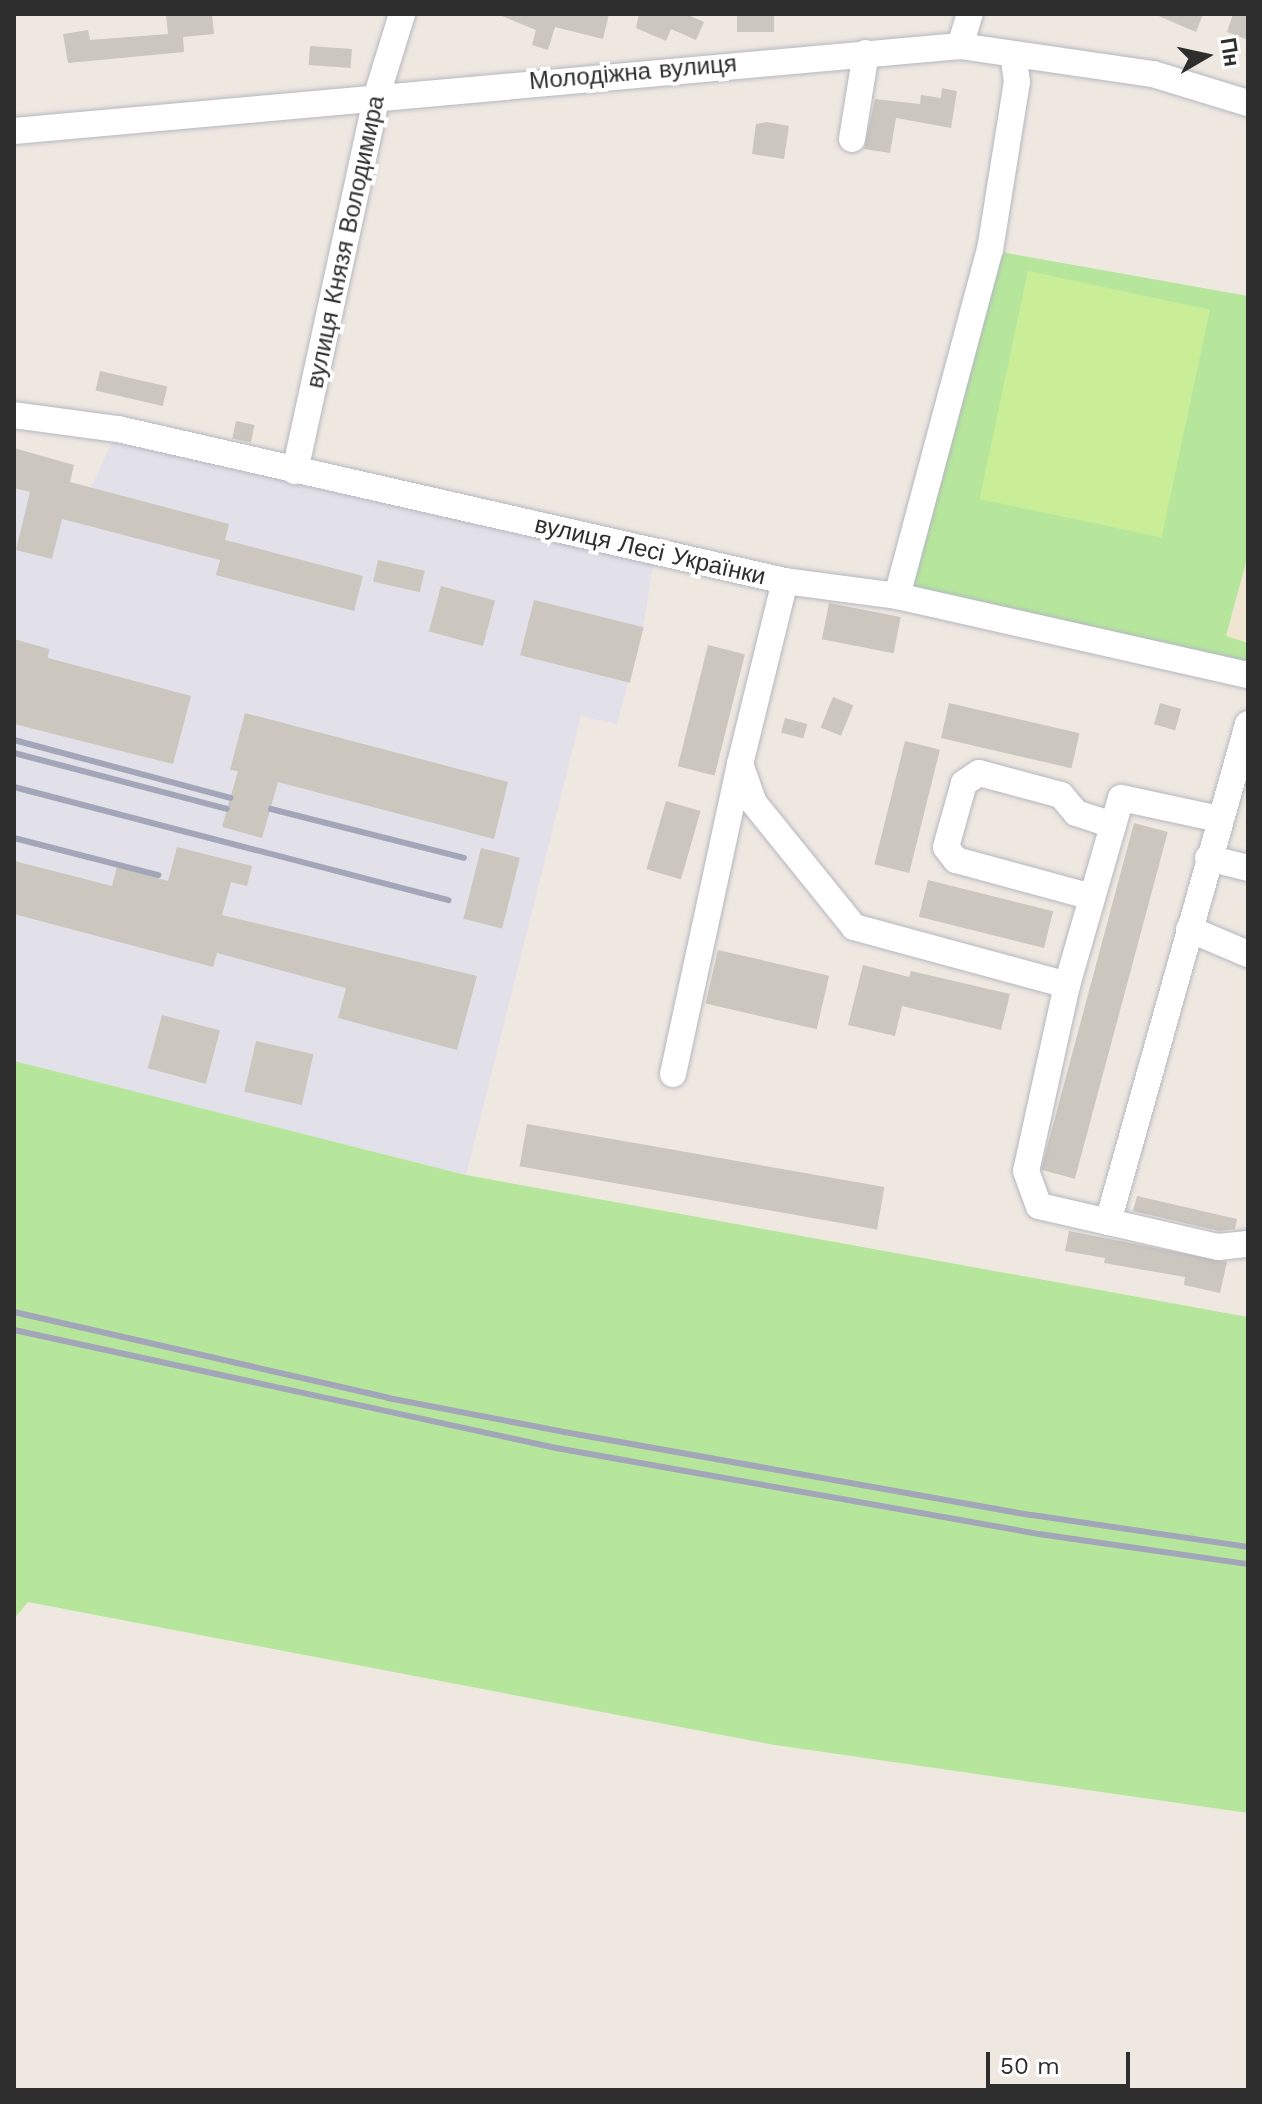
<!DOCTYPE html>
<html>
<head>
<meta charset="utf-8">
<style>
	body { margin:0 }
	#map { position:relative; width:1262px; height:2104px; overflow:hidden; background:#efe8e0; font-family:"Work Sans",sans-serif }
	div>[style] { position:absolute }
	.industrial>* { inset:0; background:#e2e0e8 }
	.education>* { inset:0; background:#f0e5d0 }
	.green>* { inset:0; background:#b6e69c }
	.pitch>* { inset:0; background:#caee98; transform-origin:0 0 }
	.building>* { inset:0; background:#cbc6be; transform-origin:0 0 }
	.roads { filter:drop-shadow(0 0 2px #b4b7c1) drop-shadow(0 0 2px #b4b7c1) }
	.minor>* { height:26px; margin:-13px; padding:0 13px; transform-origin:13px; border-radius:13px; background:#fff }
	.rail>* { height:6px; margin:-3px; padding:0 3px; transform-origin:3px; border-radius:3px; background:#a2a6b8 }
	span { translate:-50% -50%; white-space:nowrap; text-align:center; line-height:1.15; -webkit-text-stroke:8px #fff; paint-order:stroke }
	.street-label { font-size:24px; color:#2e2e2e }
	.frame { position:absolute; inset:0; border:16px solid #2e2e2e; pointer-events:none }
	.north { position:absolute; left:1166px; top:16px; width:80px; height:80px; -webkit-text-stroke:6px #fff; paint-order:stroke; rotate:81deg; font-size:22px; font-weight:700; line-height:32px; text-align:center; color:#2e2e2e }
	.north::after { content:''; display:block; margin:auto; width:28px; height:36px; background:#2e2e2e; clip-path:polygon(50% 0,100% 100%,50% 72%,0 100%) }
	.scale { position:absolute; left:986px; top:2052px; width:144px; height:36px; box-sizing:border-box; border:4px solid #2e2e2e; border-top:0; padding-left:10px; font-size:24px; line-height:28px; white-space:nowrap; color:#2e2e2e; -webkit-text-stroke:6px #fff; paint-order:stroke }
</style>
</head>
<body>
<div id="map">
	<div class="industrial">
		<div style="clip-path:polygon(118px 429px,655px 553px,643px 628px,617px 724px,581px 716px,466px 1175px,14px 1061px,14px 488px,64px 501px,91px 488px)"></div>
	</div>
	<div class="education">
		<div style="clip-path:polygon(1248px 555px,1248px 643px,1226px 637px)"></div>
	</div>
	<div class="green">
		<div style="clip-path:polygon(990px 250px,1248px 296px,1248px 555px,1226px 636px,1248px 643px,1248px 675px,897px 596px)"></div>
		<div style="clip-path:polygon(14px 1061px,466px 1175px,1248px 1317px,1248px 1813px,775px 1745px,28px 1602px,14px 1619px)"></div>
	</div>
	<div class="pitch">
		<div style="left:1028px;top:271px;width:186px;height:233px;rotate:12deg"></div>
	</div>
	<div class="building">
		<div style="clip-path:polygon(166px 14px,212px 14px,214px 34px,183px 37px,184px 52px,68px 63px,63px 34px,88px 30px,90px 40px,168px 34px)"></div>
		<div style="clip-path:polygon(497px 14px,609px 14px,603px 39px,555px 27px,548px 50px,532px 45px,536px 30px)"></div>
		<div style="clip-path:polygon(639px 14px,686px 14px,704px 22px,696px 40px,671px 29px,666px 41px,636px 28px)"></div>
		<div style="left:737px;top:14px;width:37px;height:18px"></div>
		<div style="clip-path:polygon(1154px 14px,1203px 14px,1196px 32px)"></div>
		<div style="clip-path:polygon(1233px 14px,1248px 14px,1248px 40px,1227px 32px)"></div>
		<div style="left:310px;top:46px;width:42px;height:19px;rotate:4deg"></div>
		<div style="clip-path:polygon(942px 88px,957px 91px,951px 128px,896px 118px,890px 153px,864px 149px,875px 99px,920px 104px,921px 95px,941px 98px)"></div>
		<div style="clip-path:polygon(767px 122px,789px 126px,784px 159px,752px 154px,756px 124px)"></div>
		<div style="left:100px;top:371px;width:69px;height:20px;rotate:13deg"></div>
		<div style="left:236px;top:421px;width:19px;height:18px;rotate:12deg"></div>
		<div style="clip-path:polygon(14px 448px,74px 465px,70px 482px,229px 524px,225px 540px,363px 576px,354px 611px,216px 575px,220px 560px,62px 519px,52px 559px,16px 550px,30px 492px,14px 488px)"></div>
		<div style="left:378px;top:560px;width:48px;height:22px;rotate:13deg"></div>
		<div style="left:441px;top:586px;width:56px;height:47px;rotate:15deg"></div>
		<div style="left:534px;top:600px;width:113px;height:57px;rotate:14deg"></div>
		<div style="left:829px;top:603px;width:73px;height:37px;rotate:11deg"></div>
		<div style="clip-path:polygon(14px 639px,49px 649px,48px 658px,191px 696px,173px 764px,14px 724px)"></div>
		<div style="left:708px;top:645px;width:38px;height:125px;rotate:14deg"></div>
		<div style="left:833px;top:697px;width:22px;height:33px;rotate:22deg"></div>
		<div style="left:949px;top:703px;width:134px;height:36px;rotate:13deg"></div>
		<div style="left:1160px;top:703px;width:22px;height:22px;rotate:16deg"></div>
		<div style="clip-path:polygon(245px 713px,508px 782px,494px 839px,278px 782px,262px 838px,222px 827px,238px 771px,230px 770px)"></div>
		<div style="left:785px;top:718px;width:23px;height:15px;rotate:15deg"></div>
		<div style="left:905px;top:741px;width:36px;height:127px;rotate:14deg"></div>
		<div style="left:666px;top:801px;width:36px;height:71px;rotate:16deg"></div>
		<div style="left:1134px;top:823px;width:35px;height:359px;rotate:15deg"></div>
		<div style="clip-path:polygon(177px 847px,252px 866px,247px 886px,231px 882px,222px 915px,477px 976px,457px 1050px,338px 1018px,346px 988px,217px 953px,213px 967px,14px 914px,14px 861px,112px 886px,117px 867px,168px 881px)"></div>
		<div style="left:481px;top:848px;width:40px;height:73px;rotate:14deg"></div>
		<div style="left:928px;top:880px;width:129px;height:38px;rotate:14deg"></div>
		<div style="left:718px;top:950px;width:114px;height:55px;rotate:13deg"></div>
		<div style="clip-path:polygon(863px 965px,909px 977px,911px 971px,1010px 994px,1001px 1030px,902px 1006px,895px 1036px,848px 1025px)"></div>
		<div style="left:162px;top:1015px;width:60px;height:55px;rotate:15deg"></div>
		<div style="left:256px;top:1041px;width:59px;height:52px;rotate:13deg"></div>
		<div style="left:527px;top:1124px;width:363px;height:43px;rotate:10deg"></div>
		<div style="clip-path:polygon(1137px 1196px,1237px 1219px,1235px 1229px,1219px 1231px,1133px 1211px)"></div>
		<div style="clip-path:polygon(1069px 1231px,1227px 1262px,1220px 1293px,1184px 1285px,1185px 1277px,1104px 1263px,1105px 1258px,1065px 1251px)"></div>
	</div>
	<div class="roads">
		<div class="minor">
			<div style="left:960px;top:46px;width:34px;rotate:-73deg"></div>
			<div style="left:14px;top:131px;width:950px;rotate:-5.13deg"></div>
			<div style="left:960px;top:46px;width:195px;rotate:8.3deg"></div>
			<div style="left:1153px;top:74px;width:99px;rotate:17deg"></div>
			<div style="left:852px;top:139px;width:87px;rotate:-80.8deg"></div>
			<div style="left:14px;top:415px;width:105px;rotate:7.7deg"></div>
			<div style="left:118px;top:429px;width:684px;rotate:12.84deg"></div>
			<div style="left:785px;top:581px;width:188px;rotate:103.8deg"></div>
			<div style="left:740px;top:764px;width:41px;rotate:70.3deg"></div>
			<div style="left:754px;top:803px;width:159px;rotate:51.1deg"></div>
			<div style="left:854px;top:927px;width:221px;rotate:15.2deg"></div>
			<div style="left:295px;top:471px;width:385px;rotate:-77.7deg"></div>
			<div style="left:377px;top:95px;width:85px;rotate:-72.8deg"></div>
			<div style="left:785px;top:581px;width:113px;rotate:7.6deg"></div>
			<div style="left:897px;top:596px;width:360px;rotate:12.7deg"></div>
			<div style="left:897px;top:596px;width:358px;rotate:-75deg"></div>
			<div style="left:990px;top:250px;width:170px;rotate:-80.9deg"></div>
			<div style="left:1017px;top:82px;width:28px;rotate:-98deg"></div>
			<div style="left:1219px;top:819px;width:100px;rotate:-167.9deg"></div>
			<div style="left:1121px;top:798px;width:195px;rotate:106.1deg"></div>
			<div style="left:1067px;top:985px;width:190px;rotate:102.4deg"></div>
			<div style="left:1026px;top:1171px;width:37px;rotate:70deg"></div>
			<div style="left:1039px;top:1206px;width:184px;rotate:12.9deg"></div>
			<div style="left:1218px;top:1247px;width:30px;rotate:-6deg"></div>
			<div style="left:1208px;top:858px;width:41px;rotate:14deg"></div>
			<div style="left:1092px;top:897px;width:141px;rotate:-164.8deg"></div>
			<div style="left:956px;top:860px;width:16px;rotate:-128deg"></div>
			<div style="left:946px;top:847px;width:66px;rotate:-74.3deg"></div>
			<div style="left:964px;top:783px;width:18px;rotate:-34deg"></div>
			<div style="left:979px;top:773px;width:85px;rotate:15deg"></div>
			<div style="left:1061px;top:795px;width:23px;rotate:50deg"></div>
			<div style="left:1076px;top:813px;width:39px;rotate:18deg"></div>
			<div style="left:1189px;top:929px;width:64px;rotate:23deg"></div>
			<div style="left:673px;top:1074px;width:317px;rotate:-77.8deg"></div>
			<div style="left:1108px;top:1222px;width:517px;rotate:-74.3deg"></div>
		</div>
	</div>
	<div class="rail">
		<div style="left:14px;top:740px;width:224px;rotate:15deg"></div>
		<div style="left:14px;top:753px;width:220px;rotate:14.7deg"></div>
		<div style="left:14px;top:787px;width:449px;rotate:14.6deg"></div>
		<div style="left:271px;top:809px;width:199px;rotate:14.2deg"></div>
		<div style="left:14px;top:838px;width:149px;rotate:14.4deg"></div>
		<div style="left:14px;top:1312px;width:384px;rotate:12.9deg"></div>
		<div style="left:388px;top:1398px;width:179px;rotate:10.9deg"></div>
		<div style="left:564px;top:1432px;width:475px;rotate:10.1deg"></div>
		<div style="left:1032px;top:1515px;width:218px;rotate:8.4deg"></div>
		<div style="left:14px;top:1330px;width:555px;rotate:12.28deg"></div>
		<div style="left:556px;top:1448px;width:491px;rotate:10.1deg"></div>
		<div style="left:1039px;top:1534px;width:211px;rotate:8.2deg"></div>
	</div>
	<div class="street-label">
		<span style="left:633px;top:73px;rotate:-5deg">Молодіжна вулиця</span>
		<span style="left:346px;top:242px;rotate:-78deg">вулиця Князя Володимира</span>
		<span style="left:650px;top:551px;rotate:13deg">вулиця Лесі Українки</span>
	</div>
	<div class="frame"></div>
	<div class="north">Пн</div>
	<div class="scale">50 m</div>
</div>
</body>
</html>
